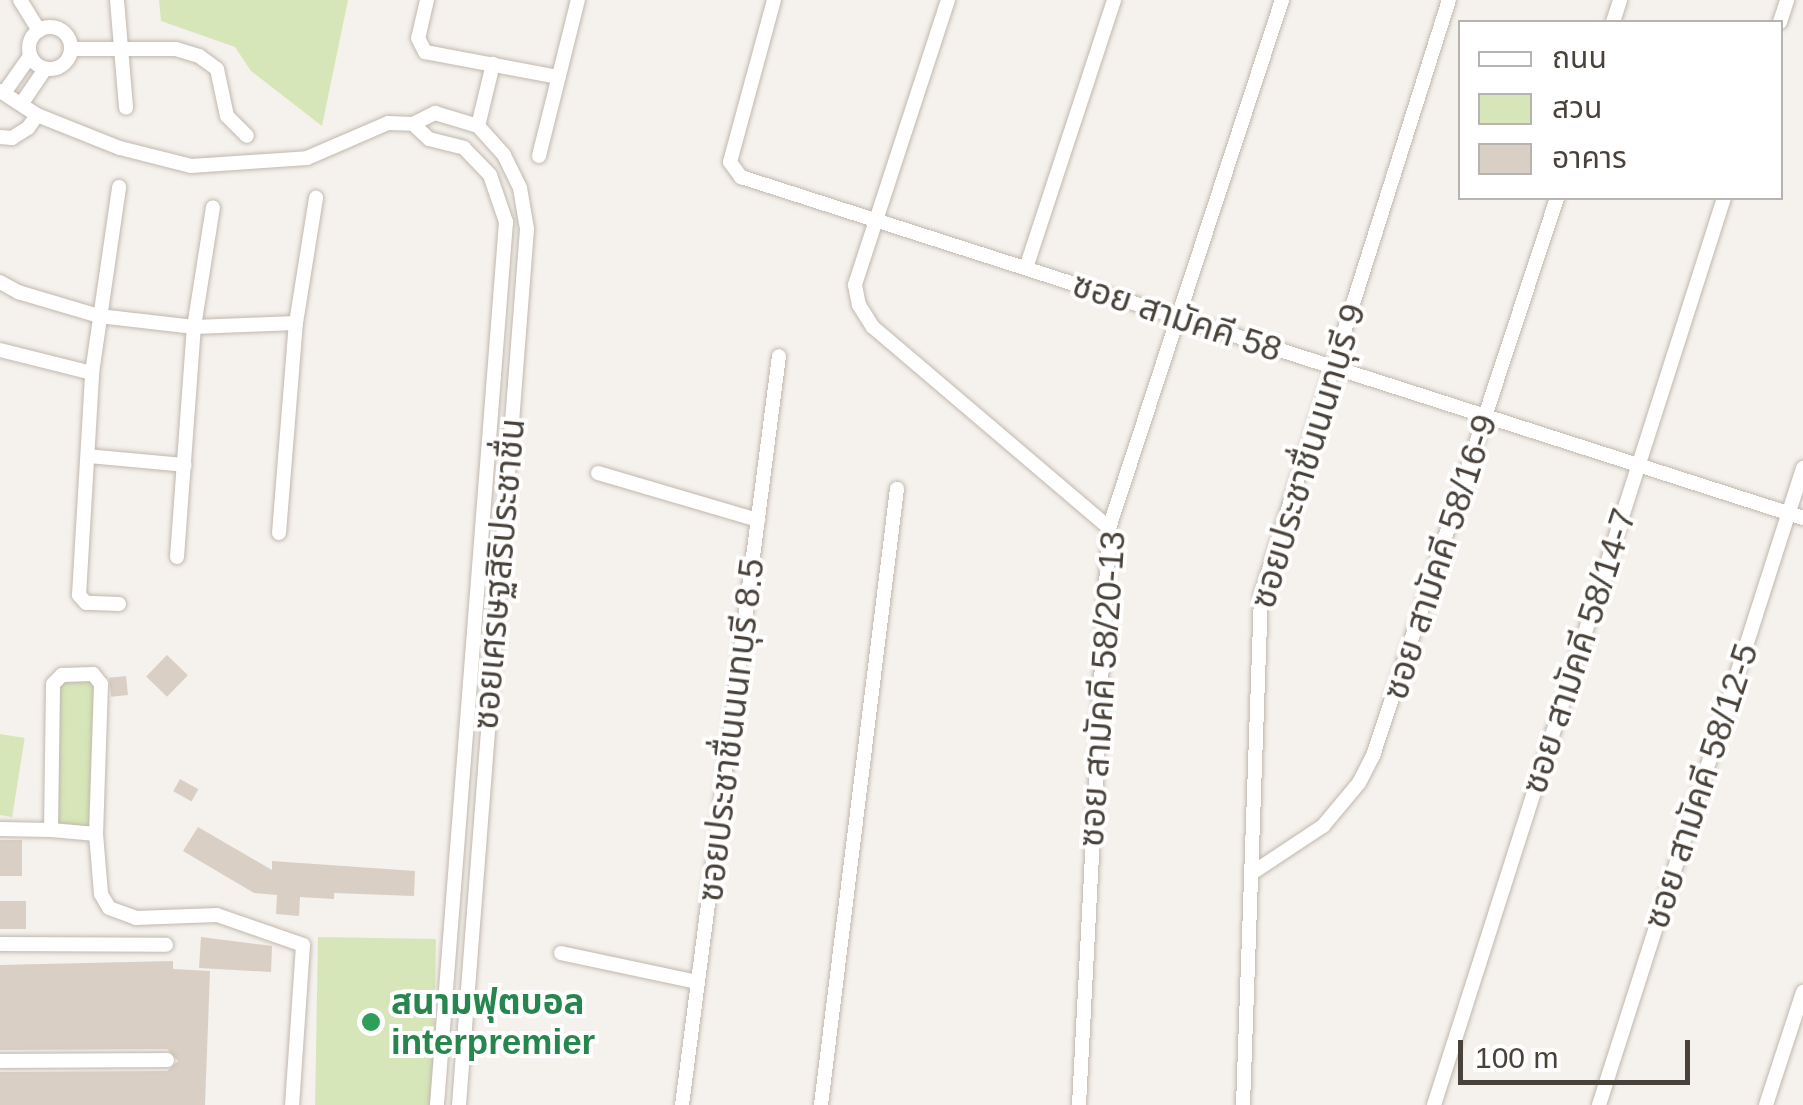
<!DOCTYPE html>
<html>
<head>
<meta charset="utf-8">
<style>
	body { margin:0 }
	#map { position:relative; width:1803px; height:1105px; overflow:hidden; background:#f5f1ec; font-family:Helvetica,"Noto Sans Thai",sans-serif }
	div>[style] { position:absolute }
	.green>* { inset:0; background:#d6e6b8; transform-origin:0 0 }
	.building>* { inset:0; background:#d9cfc5; transform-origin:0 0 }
	.roads { filter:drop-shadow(0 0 2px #c0b8af) drop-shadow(0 0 2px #c0b8af) }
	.minor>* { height:14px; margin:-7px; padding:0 7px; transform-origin:7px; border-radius:7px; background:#fff }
	.minor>.ring { margin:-7px; padding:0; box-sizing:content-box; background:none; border:14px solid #fff; border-radius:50% }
	.dots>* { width:28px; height:28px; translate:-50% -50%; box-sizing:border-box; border:5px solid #fff; border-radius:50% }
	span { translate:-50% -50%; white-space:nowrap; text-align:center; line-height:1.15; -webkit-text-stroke:8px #fff; paint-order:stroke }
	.street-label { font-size:35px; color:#49423a }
	.leisure-label { font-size:35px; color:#27864d; font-weight:700 }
	.left { translate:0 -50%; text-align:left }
	.legend { position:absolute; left:1458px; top:20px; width:325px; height:180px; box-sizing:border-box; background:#fff; border:2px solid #b6b3b0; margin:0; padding:12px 18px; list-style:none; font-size:30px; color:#49423a }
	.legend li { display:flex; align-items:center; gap:20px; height:50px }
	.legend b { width:50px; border:2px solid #b6b3b0 }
	.scale { position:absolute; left:1458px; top:1040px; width:232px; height:45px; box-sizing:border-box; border:5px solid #49423a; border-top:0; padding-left:12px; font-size:30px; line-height:35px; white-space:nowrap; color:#49423a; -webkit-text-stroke:8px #fff; paint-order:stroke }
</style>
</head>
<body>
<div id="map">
	<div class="green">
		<div style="clip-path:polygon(159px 0,348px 0,322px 126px,251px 71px,235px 47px,161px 21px)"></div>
		<div style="left:51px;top:675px;width:48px;height:155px"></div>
		<div style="left:0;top:734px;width:25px;height:80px;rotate:9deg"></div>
		<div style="left:318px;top:937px;width:118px;height:169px;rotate:1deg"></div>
	</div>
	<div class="building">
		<div style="left:167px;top:655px;width:29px;height:30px;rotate:44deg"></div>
		<div style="left:126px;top:676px;width:19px;height:17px;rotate:84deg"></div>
		<div style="left:180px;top:779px;width:21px;height:14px;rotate:29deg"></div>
		<div style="clip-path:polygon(198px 827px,272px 870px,272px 861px,415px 871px,414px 896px,334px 893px,334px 899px,300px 897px,299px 916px,276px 914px,277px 895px,254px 893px,183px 851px)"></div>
		<div style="left:0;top:840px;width:22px;height:36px"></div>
		<div style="left:0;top:901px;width:26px;height:28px"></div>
		<div style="clip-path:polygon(201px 937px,272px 946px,271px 972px,199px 968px)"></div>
		<div style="clip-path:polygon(173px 961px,173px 969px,210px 971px,205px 1105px,0 1105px,0 1072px,167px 1071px,178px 1061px,167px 1049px,0 1050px,0 965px)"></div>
	</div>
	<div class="roads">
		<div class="minor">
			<div style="left:20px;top:0;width:36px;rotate:58deg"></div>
			<div style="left:117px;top:0;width:108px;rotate:85.2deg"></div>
			<div style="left:427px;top:0;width:39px;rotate:103deg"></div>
			<div style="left:418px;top:38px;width:16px;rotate:63deg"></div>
			<div style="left:425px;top:52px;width:136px;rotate:10.6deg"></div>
			<div style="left:774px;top:0;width:168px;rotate:105.2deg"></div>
			<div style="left:730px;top:162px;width:19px;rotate:54deg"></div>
			<div style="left:741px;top:177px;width:1115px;rotate:17.8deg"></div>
			<div style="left:948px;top:0;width:300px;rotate:108.1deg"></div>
			<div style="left:855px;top:285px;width:20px;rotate:79deg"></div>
			<div style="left:859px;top:305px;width:26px;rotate:58deg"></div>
			<div style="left:873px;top:327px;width:310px;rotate:40.4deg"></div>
			<div style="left:1613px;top:22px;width:23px;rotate:-72deg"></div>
			<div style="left:1780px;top:22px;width:23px;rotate:-72deg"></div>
			<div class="ring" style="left:29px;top:27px;width:28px;height:28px"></div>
			<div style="left:72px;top:49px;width:104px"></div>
			<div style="left:176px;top:49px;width:24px;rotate:17deg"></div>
			<div style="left:199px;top:56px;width:22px;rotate:36deg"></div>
			<div style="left:217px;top:69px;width:48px;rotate:78deg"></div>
			<div style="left:227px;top:116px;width:28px;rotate:45deg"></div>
			<div style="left:0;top:91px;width:44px;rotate:33deg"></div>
			<div style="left:37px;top:115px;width:89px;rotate:21.7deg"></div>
			<div style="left:120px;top:148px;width:73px;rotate:14.2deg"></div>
			<div style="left:191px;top:166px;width:116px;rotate:-3.9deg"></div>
			<div style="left:307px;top:158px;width:88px;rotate:-23.4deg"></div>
			<div style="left:388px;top:123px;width:25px;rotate:2deg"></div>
			<div style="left:413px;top:124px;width:25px;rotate:-27deg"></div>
			<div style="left:435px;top:113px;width:45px;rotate:16.8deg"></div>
			<div style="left:478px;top:126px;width:39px;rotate:48deg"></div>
			<div style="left:504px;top:155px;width:37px;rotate:64deg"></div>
			<div style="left:520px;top:188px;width:42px;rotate:80.3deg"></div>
			<div style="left:527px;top:229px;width:879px;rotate:94.44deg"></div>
			<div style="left:4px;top:93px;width:45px;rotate:-54.9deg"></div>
			<div style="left:22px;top:103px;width:41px;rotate:-55.9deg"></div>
			<div style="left:413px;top:124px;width:22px;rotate:43deg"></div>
			<div style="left:429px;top:139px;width:36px;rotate:14deg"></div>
			<div style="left:464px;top:148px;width:37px;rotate:46deg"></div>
			<div style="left:490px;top:175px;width:50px;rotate:71.2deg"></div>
			<div style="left:506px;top:222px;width:886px;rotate:94.47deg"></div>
			<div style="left:478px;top:126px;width:64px;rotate:-76.4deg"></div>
			<div style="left:0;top:137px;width:12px;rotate:5deg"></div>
			<div style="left:12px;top:138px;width:19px;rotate:-32deg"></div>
			<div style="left:28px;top:128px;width:16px;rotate:-55deg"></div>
			<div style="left:539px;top:156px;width:161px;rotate:-76deg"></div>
			<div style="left:1026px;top:268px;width:282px;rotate:-71.8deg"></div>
			<div style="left:0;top:282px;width:21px;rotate:29deg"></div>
			<div style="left:18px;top:292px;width:84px;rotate:16.5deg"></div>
			<div style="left:99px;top:316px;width:96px;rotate:6.6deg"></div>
			<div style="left:194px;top:327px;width:102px;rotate:-2.2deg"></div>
			<div style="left:0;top:350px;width:95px;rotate:14deg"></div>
			<div style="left:88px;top:456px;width:97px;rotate:5.3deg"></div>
			<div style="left:598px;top:473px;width:167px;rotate:16.4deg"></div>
			<div style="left:279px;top:533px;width:211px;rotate:-85.4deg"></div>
			<div style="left:296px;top:323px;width:127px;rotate:-80.9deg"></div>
			<div style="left:177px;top:557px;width:231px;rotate:-85.8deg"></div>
			<div style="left:194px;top:327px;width:121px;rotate:-81deg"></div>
			<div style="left:119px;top:604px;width:33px;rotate:-178deg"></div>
			<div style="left:86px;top:603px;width:11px;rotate:-131deg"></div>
			<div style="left:79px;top:595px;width:222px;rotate:-86.6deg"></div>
			<div style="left:92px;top:373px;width:188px;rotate:-81.7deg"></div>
			<div style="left:0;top:829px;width:51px;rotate:1.1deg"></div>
			<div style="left:96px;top:834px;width:45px;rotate:-174.9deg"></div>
			<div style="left:51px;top:830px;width:146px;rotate:-89.2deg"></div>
			<div style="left:53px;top:684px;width:13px;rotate:-45deg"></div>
			<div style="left:62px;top:675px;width:31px;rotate:-2deg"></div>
			<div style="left:93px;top:674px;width:13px;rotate:51deg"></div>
			<div style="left:101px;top:684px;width:150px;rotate:91.9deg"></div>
			<div style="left:96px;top:834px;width:60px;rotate:85.2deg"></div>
			<div style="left:101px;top:894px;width:16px;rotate:60deg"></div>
			<div style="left:109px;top:908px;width:29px;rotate:20deg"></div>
			<div style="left:136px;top:918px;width:81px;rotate:-2.1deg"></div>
			<div style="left:217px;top:915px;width:91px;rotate:19.2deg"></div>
			<div style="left:303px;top:945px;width:160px;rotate:93.9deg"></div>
			<div style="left:1255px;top:871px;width:82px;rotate:-33.5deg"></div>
			<div style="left:1323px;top:826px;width:56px;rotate:-50.1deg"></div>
			<div style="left:1359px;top:783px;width:30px;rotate:-63deg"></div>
			<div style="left:1373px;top:756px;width:588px;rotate:-71.75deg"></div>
			<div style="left:0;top:944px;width:166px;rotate:0.3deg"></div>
			<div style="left:561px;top:953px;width:140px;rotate:12deg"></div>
			<div style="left:0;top:1061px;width:167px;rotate:-0.3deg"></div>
			<div style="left:682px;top:1105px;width:755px;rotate:-82.62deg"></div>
			<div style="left:821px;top:1105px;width:621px;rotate:-82.97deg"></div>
			<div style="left:1079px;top:1105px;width:578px;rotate:-87.02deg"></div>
			<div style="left:1109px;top:528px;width:556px;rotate:-71.86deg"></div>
			<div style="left:1243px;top:1105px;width:510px;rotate:-87.98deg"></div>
			<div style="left:1261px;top:595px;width:624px;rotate:-72.47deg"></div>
			<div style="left:1434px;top:1105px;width:952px;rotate:-72.27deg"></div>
			<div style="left:1599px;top:1105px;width:669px;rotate:-72.24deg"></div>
			<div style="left:1766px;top:1105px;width:119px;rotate:-71.9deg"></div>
		</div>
	</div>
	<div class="dots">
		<div style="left:371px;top:1022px;background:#2e9e5b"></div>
	</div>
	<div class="street-label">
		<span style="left:1177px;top:317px;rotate:18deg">ซอย สามัคคี 58</span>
		<span style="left:1308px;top:456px;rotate:-73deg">ซอยประชาชื่นนนทบุรี 9</span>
		<span style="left:1440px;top:557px;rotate:-72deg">ซอย สามัคคี 58/16-9</span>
		<span style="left:499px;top:574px;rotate:-85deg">ซอยเศรษฐสิริประชาชื่น</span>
		<span style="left:1579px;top:651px;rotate:-72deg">ซอย สามัคคี 58/14-7</span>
		<span style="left:1102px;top:689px;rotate:-86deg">ซอย สามัคคี 58/20-13</span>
		<span style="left:731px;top:730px;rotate:-83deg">ซอยประชาชื่นนนทบุรี 8.5</span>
		<span style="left:1701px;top:786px;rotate:-72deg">ซอย สามัคคี 58/12-5</span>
	</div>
	<div class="leisure-label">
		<span class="left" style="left:391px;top:1022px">สนามฟุตบอล<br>interpremier</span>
	</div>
	<ul class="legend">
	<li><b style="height:12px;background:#fff"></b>ถนน</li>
	<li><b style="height:28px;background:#d6e6b8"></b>สวน</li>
	<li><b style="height:28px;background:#d9cfc5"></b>อาคาร</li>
	</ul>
	<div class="scale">100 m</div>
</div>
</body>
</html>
